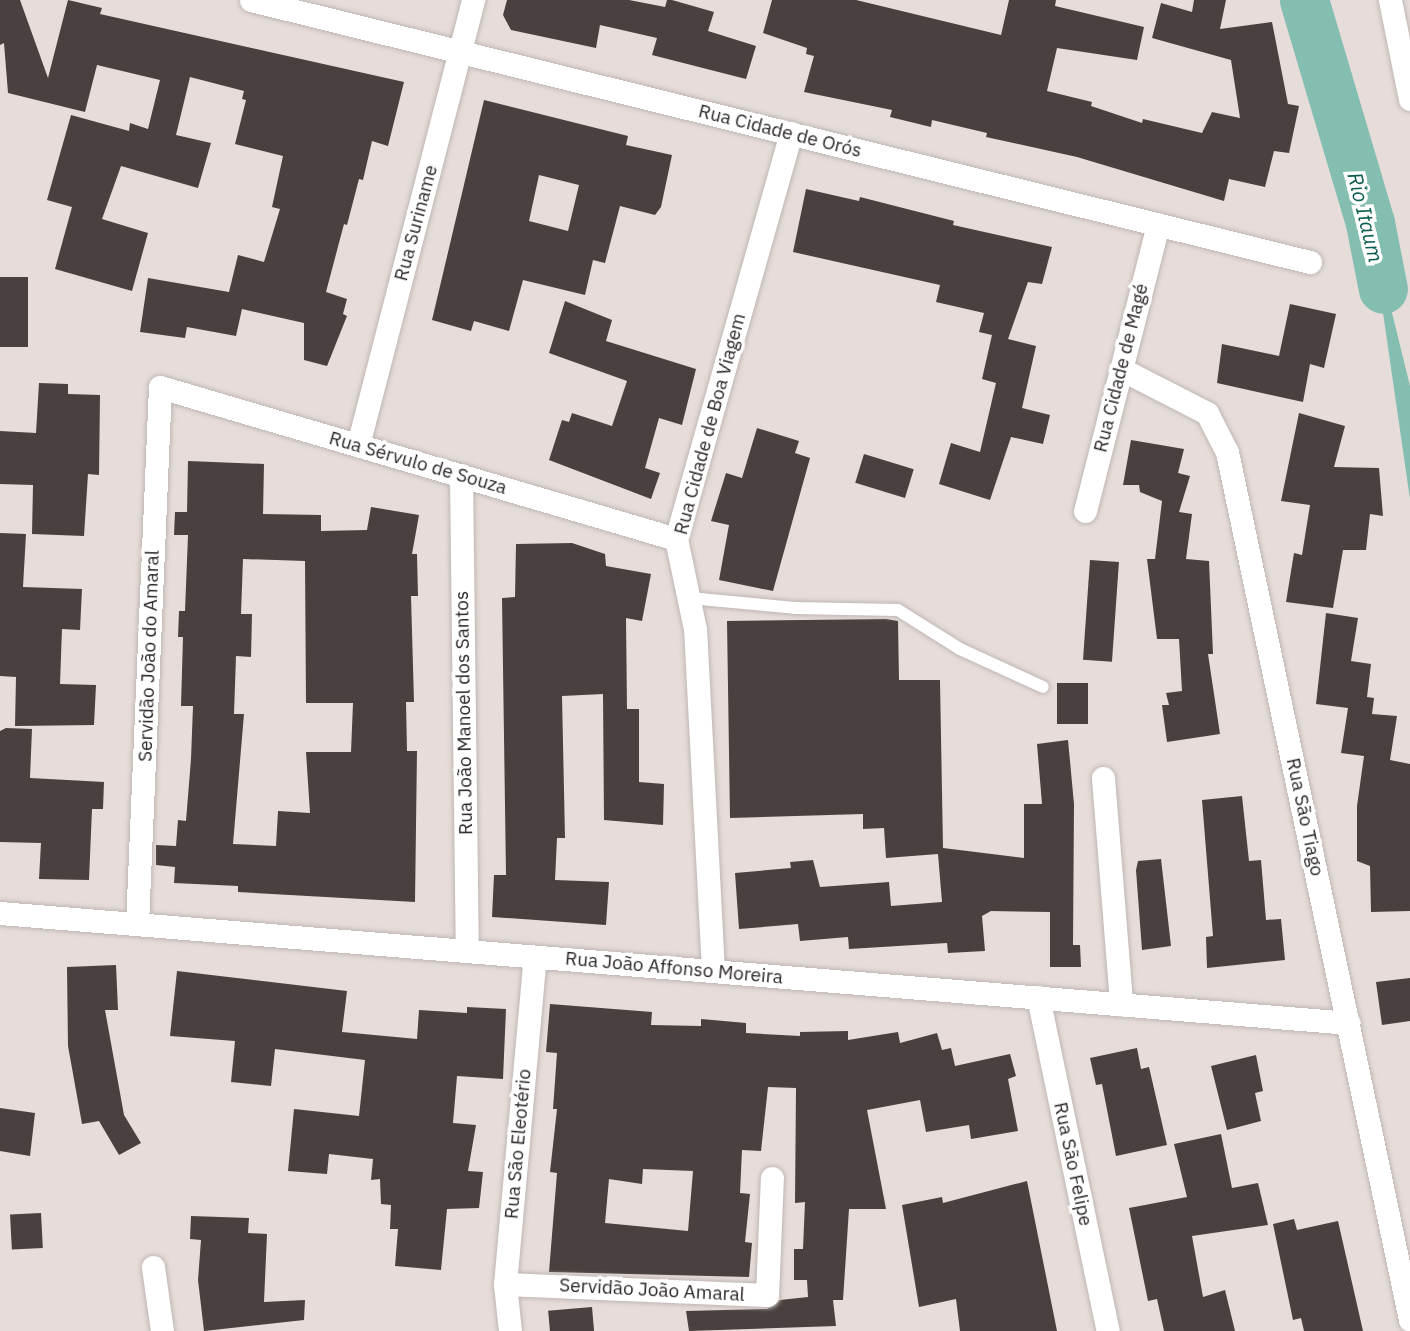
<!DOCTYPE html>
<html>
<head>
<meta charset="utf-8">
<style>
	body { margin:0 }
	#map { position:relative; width:1410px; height:1331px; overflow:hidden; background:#e6dcd9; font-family:"IBM Plex Sans",sans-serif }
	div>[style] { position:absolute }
	.water>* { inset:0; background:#84beb1 }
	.river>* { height:49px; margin:-24.5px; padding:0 24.5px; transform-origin:24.5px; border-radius:24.5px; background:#84beb1 }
	.building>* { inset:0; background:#49413f; transform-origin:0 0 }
	.roads { filter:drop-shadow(0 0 2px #bfb6b3) drop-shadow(0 0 2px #bfb6b3) }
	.service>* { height:12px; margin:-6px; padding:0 6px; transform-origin:6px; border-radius:6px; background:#fff }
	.minor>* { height:23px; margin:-11.5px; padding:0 11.5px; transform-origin:11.5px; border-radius:11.5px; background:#fff }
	span { translate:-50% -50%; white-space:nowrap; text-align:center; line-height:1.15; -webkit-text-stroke:7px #fff; paint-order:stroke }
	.street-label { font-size:19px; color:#2c2827 }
	.water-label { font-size:21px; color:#0d5e51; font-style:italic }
</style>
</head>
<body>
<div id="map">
	<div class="water">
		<div style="clip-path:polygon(1370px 223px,1410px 386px,1410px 499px)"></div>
	</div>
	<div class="river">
		<div style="left:1304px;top:0;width:233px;rotate:73.5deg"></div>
		<div style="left:1370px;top:223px;width:67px;rotate:78.9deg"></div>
	</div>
	<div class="building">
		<div style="clip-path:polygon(0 0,20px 0,48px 78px,68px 0,102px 8px,100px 14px,404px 82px,388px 146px,372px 141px,363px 180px,359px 179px,347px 225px,344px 224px,326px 292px,347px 299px,343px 314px,347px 316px,327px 366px,304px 360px,304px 323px,242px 309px,236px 336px,187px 327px,185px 338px,140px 332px,148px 278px,229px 292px,238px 255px,264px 262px,280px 209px,272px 207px,283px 156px,235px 144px,246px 100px,242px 99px,244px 91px,190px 77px,176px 135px,211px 143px,198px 188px,121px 166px,102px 219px,148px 233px,132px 291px,55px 269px,72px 207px,47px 200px,71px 115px,129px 131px,130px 123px,148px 129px,160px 80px,97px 65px,85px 112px,8px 93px,4px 43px,0 45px)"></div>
		<div style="clip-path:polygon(507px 0,629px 0,665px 7px,667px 0,672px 0,714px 12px,708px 31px,756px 46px,746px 79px,652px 55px,657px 38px,600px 25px,596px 48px,511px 30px,503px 15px)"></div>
		<div style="clip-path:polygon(772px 0,856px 0,1001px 35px,1009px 0,1056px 0,1055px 6px,1144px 27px,1137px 60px,1057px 48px,1047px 91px,1092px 102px,1091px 106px,1142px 123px,1143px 119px,1202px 133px,1212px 112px,1240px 118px,1231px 60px,1152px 38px,1161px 3px,1192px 12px,1194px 0,1226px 0,1220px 29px,1272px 22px,1288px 104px,1299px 106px,1289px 153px,1274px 151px,1265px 187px,1229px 179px,1224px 201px,1077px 157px,986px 137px,987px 133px,932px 120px,931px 127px,890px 117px,892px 110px,804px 92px,814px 56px,806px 54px,807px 48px,763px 33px)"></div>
		<div style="clip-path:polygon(evenodd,484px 100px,628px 136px,626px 145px,672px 155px,661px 207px,655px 215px,620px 206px,605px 263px,593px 260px,585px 295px,523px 280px,509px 331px,474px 321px,471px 331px,432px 320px,484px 100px,539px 175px,579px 185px,568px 231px,529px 221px,539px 175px)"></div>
		<div style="clip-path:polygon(806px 189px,859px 201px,860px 197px,954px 221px,953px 225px,1052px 247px,1042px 284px,1028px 282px,1008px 339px,1036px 346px,1022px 408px,1050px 415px,1043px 444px,1011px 437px,990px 500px,939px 484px,951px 443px,980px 452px,996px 383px,982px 379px,992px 335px,979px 332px,984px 313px,936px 302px,940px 285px,793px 252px)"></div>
		<div style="left:28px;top:277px;width:70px;height:28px;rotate:90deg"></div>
		<div style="clip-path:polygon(565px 301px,612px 320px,606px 341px,696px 369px,682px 425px,659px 418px,645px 468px,660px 473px,651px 499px,549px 460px,562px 420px,569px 422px,572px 413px,612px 426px,627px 381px,549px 353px)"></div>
		<div style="clip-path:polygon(1290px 304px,1336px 314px,1324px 368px,1310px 364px,1303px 402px,1217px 383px,1222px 344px,1279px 356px)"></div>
		<div style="clip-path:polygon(39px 383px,68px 384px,68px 394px,100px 395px,99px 475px,88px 474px,84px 536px,32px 534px,33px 485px,0 484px,0 431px,36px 433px)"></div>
		<div style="clip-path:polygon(1299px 413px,1345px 426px,1334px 467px,1379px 468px,1383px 516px,1370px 514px,1366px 550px,1343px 550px,1333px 608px,1286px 602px,1294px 553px,1302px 555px,1310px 505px,1281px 501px)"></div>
		<div style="clip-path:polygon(757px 428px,799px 441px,795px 453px,810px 458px,773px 591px,719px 580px,729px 525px,711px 521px,726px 473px,742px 478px)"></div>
		<div style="clip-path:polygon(1131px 440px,1184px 449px,1178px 473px,1190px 476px,1179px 512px,1192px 514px,1186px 559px,1209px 561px,1213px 654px,1208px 654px,1220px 734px,1167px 742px,1162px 705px,1169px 705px,1166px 693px,1182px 691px,1179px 639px,1157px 639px,1147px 559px,1155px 559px,1162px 501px,1140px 492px,1139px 485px,1123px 485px)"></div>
		<div style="left:864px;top:454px;width:52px;height:30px;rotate:17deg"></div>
		<div style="clip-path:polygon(evenodd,188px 461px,264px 464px,263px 514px,321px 515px,321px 531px,367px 530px,371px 507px,419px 515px,412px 554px,417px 554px,418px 596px,411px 596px,414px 702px,406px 702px,407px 751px,417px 751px,415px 902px,238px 892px,238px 886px,174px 883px,175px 867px,156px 865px,156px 845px,176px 846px,178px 820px,186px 821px,191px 759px,193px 706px,181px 706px,183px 637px,178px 637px,179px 611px,185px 611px,188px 535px,174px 535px,175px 512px,187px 512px,188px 461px,243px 559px,305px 561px,306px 703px,353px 703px,351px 752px,306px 752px,310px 813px,278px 811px,276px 846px,233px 844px,244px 714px,234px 714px,236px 656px,251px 657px,252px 614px,241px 614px,243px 559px)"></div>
		<div style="clip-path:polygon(0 533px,26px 534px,23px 587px,82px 589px,80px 630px,62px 629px,60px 684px,96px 685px,94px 725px,15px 726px,16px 677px,0 676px)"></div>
		<div style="clip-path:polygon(572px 543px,605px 554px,606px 566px,651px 574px,642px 621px,626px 618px,627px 709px,639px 709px,639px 782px,664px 784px,663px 825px,604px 820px,603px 694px,562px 696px,565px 838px,557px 838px,555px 880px,609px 882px,606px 925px,492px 917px,494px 875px,506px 875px,502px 598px,515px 597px,516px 544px)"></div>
		<div style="left:1090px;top:560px;width:29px;height:100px;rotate:4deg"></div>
		<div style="clip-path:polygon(1326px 613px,1358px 618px,1351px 661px,1371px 664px,1367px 697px,1374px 698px,1372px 714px,1397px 716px,1390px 760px,1410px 764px,1410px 911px,1371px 912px,1370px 866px,1357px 861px,1357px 806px,1364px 756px,1341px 753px,1348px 708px,1316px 704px)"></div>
		<div style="clip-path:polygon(886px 619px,898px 621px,899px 680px,940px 680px,943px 848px,1024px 858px,1024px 804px,1042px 804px,1037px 744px,1068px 740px,1074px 804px,1073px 945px,1080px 945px,1081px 967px,1050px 967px,1050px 912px,991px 911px,982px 916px,985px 951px,948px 953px,947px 943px,849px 949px,848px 937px,800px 941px,798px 924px,739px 929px,735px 873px,791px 868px,790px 862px,813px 860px,820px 887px,889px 882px,891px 906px,942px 902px,938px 854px,886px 858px,884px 828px,863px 829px,863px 814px,730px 818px,727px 621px)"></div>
		<div style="left:1088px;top:683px;width:41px;height:31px;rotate:90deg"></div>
		<div style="clip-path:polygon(6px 728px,32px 729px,30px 778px,104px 782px,103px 809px,92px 809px,89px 880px,39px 879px,41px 843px,0 842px,0 731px)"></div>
		<div style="clip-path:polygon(1242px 796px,1249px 861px,1261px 860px,1266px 920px,1281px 919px,1285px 960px,1207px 968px,1206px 937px,1213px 936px,1202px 800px)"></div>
		<div style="clip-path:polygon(1161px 859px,1171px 946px,1142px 950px,1136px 870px,1138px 861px)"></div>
		<div style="clip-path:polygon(116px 965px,118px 1010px,105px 1010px,124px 1115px,141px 1143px,119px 1155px,99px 1121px,82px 1124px,68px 1046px,67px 967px)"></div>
		<div style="clip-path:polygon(177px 971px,347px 991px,342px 1032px,417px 1039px,419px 1010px,467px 1013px,467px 1007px,506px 1009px,503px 1079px,457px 1076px,453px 1123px,476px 1125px,468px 1171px,483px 1172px,479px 1208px,447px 1209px,441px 1270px,395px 1266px,398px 1229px,390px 1229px,391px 1205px,381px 1204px,380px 1179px,371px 1180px,373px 1159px,329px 1154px,327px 1174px,288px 1171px,294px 1109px,359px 1116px,365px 1060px,275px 1049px,271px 1086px,231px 1082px,235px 1041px,170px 1036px)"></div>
		<div style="clip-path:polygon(1410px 978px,1410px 1021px,1382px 1025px,1376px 982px)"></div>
		<div style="clip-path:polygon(evenodd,550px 1004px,652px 1012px,651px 1025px,701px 1026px,701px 1019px,746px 1023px,746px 1033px,800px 1036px,800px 1032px,848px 1031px,848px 1040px,898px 1032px,900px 1043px,937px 1033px,942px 1050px,951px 1048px,955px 1066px,1010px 1054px,1016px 1076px,1008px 1079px,1018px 1131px,971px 1139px,969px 1125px,926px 1132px,920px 1100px,867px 1110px,886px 1209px,849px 1209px,843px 1300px,833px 1300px,836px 1326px,689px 1331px,686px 1311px,767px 1309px,780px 1300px,808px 1297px,807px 1280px,794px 1280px,794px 1249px,803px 1249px,805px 1202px,795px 1203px,796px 1088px,768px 1087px,761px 1151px,742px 1150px,740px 1193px,750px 1194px,745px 1242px,752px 1243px,749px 1277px,549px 1272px,557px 1173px,550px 1172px,557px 1109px,553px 1109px,557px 1053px,546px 1052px,550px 1004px,643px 1169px,693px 1171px,688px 1231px,605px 1223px,609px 1179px,642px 1184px,643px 1169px)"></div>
		<div style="clip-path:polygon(1137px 1048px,1141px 1069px,1149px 1067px,1167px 1145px,1116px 1156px,1102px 1084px,1096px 1085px,1090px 1058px)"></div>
		<div style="clip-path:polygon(1256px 1055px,1263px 1091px,1255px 1093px,1261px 1121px,1227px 1130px,1211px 1066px)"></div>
		<div style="clip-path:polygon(0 1108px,35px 1113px,30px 1156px,0 1151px)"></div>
		<div style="clip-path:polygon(1221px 1134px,1232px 1188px,1258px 1183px,1268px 1225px,1192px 1236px,1203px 1297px,1225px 1290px,1235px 1331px,1164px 1331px,1157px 1299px,1148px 1301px,1129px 1208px,1187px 1197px,1174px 1144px)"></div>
		<div style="clip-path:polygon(1027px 1181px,1057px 1331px,960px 1331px,956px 1299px,919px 1307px,902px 1205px,942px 1197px,943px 1203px)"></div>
		<div style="left:41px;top:1213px;width:35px;height:31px;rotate:87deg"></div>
		<div style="clip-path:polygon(191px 1216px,249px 1218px,248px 1233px,267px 1234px,264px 1302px,305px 1300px,304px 1320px,204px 1331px,198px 1280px,201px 1240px,190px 1239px)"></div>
		<div style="clip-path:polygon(1294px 1219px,1297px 1230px,1338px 1221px,1363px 1331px,1304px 1331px,1301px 1318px,1293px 1320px,1273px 1224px)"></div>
		<div style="left:592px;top:1307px;width:24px;height:44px;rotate:85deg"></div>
	</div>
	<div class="roads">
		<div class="service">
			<div style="left:690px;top:598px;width:105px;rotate:5.4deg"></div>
			<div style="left:795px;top:608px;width:103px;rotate:1.1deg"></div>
			<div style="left:898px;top:610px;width:73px;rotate:32.2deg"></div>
			<div style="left:960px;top:649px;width:91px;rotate:24.6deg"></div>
		</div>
		<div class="minor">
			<div style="left:251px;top:0;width:1091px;rotate:13.9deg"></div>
			<div style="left:1390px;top:0;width:101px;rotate:78.6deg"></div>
			<div style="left:1121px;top:369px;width:97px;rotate:27.1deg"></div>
			<div style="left:1207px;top:413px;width:44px;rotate:62.9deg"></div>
			<div style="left:1227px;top:452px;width:887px;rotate:78.09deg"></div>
			<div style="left:358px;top:445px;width:460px;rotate:-75.5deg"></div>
			<div style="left:461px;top:475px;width:476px;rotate:89.3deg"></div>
			<div style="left:1085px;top:511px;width:296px;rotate:-75.7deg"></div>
			<div style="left:1103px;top:778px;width:227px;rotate:85.4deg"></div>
			<div style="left:0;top:913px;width:1353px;rotate:4.66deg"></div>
			<div style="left:137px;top:924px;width:537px;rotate:-87.55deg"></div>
			<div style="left:160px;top:387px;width:538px;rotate:16.41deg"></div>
			<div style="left:713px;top:971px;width:342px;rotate:-93deg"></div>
			<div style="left:695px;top:629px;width:92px;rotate:-101.9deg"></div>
			<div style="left:676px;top:539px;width:422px;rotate:-74.2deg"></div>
			<div style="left:1038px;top:997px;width:341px;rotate:78.2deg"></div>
			<div style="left:153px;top:1267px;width:65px;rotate:82deg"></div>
			<div style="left:505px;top:1284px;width:262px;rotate:2.4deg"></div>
			<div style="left:767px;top:1295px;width:117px;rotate:-87.6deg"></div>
			<div style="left:510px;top:1331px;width:47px;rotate:-96.1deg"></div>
			<div style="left:505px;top:1284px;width:328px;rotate:-84.8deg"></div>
		</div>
	</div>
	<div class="street-label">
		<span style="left:780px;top:131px;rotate:14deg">Rua Cidade de Orós</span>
		<span style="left:416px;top:223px;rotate:-75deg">Rua Suriname</span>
		<span style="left:1121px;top:368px;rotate:-76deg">Rua Cidade de Magé</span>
		<span style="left:710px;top:424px;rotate:-75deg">Rua Cidade de Boa Viagem</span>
		<span style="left:418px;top:463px;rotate:16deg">Rua Sérvulo de Souza</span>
		<span style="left:149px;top:656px;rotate:-88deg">Servidão João do Amaral</span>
		<span style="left:464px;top:713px;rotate:-91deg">Rua João Manoel dos Santos</span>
		<span style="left:1305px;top:817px;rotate:78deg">Rua São Tiago</span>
		<span style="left:674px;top:968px;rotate:5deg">Rua João Affonso Moreira</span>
		<span style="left:518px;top:1144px;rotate:-85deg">Rua São Eleotério</span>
		<span style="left:1073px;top:1164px;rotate:78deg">Rua São Felipe</span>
		<span style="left:652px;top:1290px;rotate:3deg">Servidão João Amaral</span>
	</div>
	<div class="water-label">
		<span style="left:1366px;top:217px;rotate:76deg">Rio Itaum</span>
	</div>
</div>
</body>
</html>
